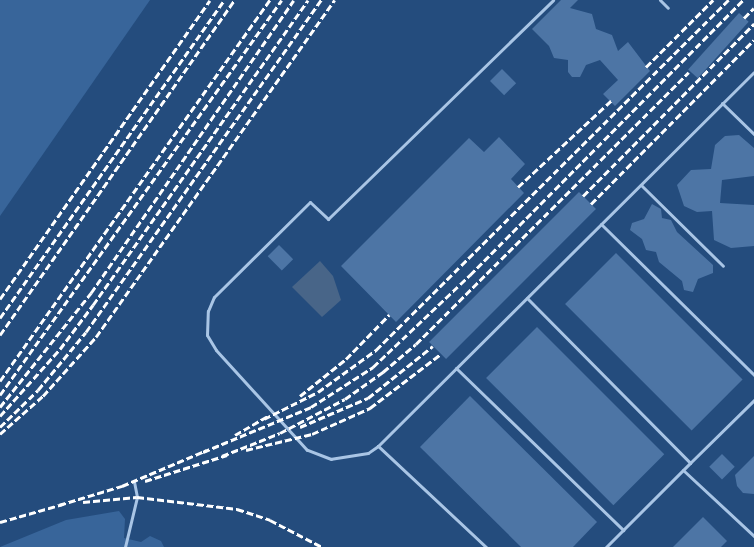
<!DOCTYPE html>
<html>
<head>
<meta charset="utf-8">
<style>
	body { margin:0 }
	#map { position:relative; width:754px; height:547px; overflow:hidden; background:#244c7d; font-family:Helvetica,sans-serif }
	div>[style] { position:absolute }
	.green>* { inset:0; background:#38659a }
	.water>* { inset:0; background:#486588 }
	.building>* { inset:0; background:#4d75a5; transform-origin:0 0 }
	.lane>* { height:3px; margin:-1.5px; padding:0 1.5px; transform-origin:1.5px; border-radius:1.5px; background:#a9c5e5 }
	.rail>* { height:3px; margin-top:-1.5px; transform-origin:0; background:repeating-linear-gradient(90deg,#fff 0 7px,transparent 0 10px) }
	span { translate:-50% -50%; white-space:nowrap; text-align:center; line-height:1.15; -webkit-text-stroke:3px #244c7d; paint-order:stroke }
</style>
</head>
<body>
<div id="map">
	<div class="green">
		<div style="clip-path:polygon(0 0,150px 0,0 216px)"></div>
		<div style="clip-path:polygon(119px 511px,125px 519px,124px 538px,141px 542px,150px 536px,161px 541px,164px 547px,0 547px,66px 520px)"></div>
	</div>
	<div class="water">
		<div style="clip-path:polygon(320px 261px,333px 276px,341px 300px,322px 317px,292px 287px)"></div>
	</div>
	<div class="building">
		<div style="clip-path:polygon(561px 0,578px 0,570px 8px,592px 14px,596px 29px,612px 35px,618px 51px,628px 42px,650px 71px,615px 106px,603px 94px,618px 80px,600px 60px,586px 65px,580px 77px,572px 77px,568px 72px,568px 60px,554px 58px,549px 46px,532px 29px)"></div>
		<div style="left:739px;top:13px;width:13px;height:76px;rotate:42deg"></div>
		<div style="left:502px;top:69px;width:20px;height:17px;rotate:45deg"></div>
		<div style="clip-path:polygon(739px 135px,754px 148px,754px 176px,722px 180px,720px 203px,754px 205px,754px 246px,731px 248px,714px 240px,712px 211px,697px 212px,684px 206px,677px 185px,691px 170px,711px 169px,715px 145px,725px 136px)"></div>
		<div style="clip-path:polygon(499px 137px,525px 164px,511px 179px,524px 193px,396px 322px,341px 266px,469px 138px,484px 152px)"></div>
		<div style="left:579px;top:192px;width:24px;height:212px;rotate:45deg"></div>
		<div style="clip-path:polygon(652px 204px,661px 209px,662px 218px,671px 220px,677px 232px,713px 265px,713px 273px,698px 279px,693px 292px,684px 290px,682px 281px,659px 262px,656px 252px,646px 250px,642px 239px,630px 230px,632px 223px,644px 219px)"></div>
		<div style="left:279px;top:245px;width:20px;height:16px;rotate:45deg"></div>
		<div style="left:616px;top:253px;width:179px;height:72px;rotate:45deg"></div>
		<div style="left:537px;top:327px;width:180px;height:72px;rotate:45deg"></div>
		<div style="clip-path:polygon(470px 396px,597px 522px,573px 547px,521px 547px,420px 447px)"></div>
		<div style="left:722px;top:454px;width:18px;height:18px;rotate:45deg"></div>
		<div style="clip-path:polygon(754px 456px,754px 494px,743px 493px,737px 486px,735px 475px)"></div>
		<div style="clip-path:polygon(703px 517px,727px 541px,721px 547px,673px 547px)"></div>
	</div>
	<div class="lane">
		<div style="left:660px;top:0;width:11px;rotate:45deg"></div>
		<div style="left:722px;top:103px;width:45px;rotate:44.1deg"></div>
		<div style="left:641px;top:185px;width:115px;rotate:44.6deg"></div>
		<div style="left:601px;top:224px;width:215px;rotate:44.6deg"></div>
		<div style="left:527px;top:298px;width:232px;rotate:45.3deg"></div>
		<div style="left:690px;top:463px;width:90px;rotate:-44.5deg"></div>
		<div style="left:456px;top:368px;width:233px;rotate:44.1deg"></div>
		<div style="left:378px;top:446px;width:12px;rotate:145deg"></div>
		<div style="left:368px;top:453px;width:37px;rotate:171deg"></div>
		<div style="left:331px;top:459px;width:26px;rotate:-159deg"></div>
		<div style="left:307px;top:450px;width:135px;rotate:-132.3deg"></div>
		<div style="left:216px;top:350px;width:17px;rotate:-121deg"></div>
		<div style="left:207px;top:335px;width:24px;rotate:-88deg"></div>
		<div style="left:208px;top:311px;width:15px;rotate:-67deg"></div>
		<div style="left:214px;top:297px;width:135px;rotate:-44.7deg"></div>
		<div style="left:310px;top:202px;width:25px;rotate:43deg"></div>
		<div style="left:328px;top:219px;width:314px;rotate:-44.2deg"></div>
		<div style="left:683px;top:470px;width:97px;rotate:42.9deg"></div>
		<div style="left:125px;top:547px;width:51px;rotate:-76.5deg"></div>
		<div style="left:137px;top:497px;width:16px;rotate:-101deg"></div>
		<div style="left:486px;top:547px;width:148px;rotate:-136.9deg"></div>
		<div style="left:378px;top:446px;width:530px;rotate:-44.85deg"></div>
		<div style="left:606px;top:547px;width:119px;rotate:-45deg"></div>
	</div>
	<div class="rail">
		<div style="left:744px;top:18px;width:14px;rotate:-45deg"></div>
		<div style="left:646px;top:67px;width:95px;rotate:-45deg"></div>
		<div style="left:518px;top:187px;width:127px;rotate:-42.8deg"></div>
		<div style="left:583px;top:196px;width:243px;rotate:-45.2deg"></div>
		<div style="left:591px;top:204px;width:231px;rotate:-45.2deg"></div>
		<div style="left:0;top:299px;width:365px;rotate:-54.9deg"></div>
		<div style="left:0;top:318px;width:389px;rotate:-54.8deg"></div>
		<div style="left:0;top:335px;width:409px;rotate:-55deg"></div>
		<div style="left:0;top:381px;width:467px;rotate:-54.7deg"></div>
		<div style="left:0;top:395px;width:485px;rotate:-54.5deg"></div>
		<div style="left:300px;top:396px;width:59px;rotate:-38.8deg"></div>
		<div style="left:346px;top:359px;width:62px;rotate:-45.7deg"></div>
		<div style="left:0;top:407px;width:146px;rotate:-51.4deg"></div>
		<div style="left:91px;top:293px;width:356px;rotate:-55.3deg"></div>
		<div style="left:0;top:416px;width:90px;rotate:-48.2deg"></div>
		<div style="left:60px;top:349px;width:55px;rotate:-53.1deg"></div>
		<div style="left:93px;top:305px;width:373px;rotate:-54.8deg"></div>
		<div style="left:264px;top:419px;width:60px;rotate:-26.6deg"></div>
		<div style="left:318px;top:392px;width:72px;rotate:-35.9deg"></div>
		<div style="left:376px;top:350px;width:497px;rotate:-44.8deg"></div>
		<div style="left:0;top:427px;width:53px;rotate:-44.2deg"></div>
		<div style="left:38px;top:390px;width:75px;rotate:-50.4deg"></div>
		<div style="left:86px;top:332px;width:407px;rotate:-54.7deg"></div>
		<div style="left:300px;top:427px;width:74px;rotate:-23.1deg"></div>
		<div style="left:368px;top:398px;width:83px;rotate:-38.7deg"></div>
		<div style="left:0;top:434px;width:57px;rotate:-41.5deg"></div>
		<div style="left:43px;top:396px;width:79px;rotate:-48.1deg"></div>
		<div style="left:96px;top:337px;width:413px;rotate:-54.7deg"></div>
		<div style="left:235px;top:435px;width:38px;rotate:-30deg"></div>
		<div style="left:246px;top:450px;width:68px;rotate:-13.6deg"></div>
		<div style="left:312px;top:434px;width:64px;rotate:-24.1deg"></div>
		<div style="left:370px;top:408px;width:89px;rotate:-37.3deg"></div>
		<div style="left:203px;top:452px;width:117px;rotate:-22.6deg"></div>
		<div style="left:311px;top:407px;width:74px;rotate:-32.8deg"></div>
		<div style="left:373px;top:367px;width:134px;rotate:-43.5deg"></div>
		<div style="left:470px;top:275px;width:387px;rotate:-45.2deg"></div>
		<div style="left:222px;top:456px;width:62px;rotate:-21.6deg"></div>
		<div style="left:280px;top:433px;width:73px;rotate:-27.6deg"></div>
		<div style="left:345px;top:399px;width:47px;rotate:-35.4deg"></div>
		<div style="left:383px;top:372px;width:43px;rotate:-40.3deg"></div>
		<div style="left:416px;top:344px;width:385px;rotate:-44.9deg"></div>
		<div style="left:145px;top:481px;width:86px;rotate:-17.6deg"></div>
		<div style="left:83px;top:502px;width:54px;rotate:-5.3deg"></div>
		<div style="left:137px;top:497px;width:101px;rotate:6.8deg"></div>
		<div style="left:237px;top:509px;width:35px;rotate:18deg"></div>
		<div style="left:270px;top:520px;width:59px;rotate:27.4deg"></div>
		<div style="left:59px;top:505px;width:66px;rotate:-16.8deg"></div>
		<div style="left:122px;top:486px;width:92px;rotate:-23deg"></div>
		<div style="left:0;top:522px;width:66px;rotate:-15.9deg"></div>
	</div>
</div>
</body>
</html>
